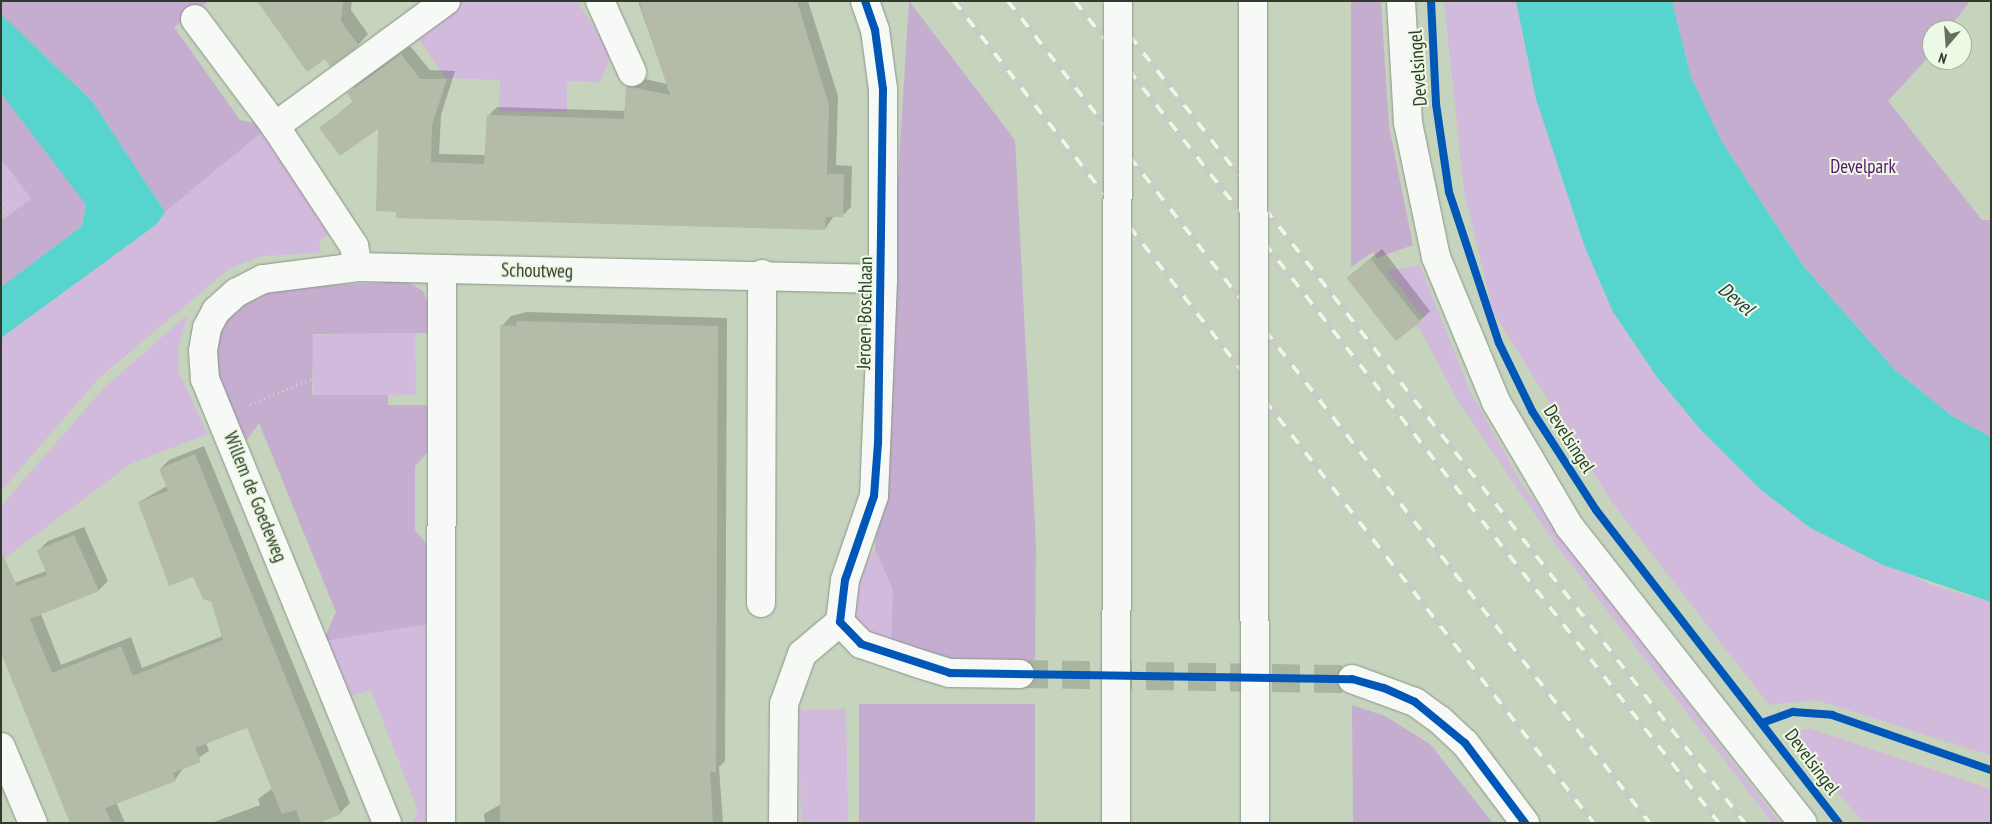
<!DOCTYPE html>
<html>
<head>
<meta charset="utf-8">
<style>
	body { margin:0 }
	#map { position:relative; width:1992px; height:824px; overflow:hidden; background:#c6d4be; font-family:"PT Sans Narrow",sans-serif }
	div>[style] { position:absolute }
	.green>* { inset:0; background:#d2badc; transform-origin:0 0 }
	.forest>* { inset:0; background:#c5add0; transform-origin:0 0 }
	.water>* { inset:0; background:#57d4cd }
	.shadow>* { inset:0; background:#0003 }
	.building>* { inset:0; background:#b4bca9; transform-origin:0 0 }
	.minor-tunnel>* { height:28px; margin-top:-14px; transform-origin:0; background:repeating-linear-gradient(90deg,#a8b5a1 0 28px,transparent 0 42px) }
	.path>* { height:3px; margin-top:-1.5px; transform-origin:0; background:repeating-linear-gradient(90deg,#ced3cc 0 1px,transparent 0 5px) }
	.roads { filter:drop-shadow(0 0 1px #8b9585) drop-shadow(0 0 1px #8b9585) }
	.minor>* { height:28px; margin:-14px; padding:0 14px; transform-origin:14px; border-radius:14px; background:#f6f9f5 }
	.tertiary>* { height:28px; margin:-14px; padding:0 14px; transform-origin:14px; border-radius:14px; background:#f6f9f5 }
	.rail>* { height:5.5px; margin-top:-2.75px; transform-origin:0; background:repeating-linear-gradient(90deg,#ecfae5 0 11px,#c8ccc6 0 22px); box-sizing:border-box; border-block:1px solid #c8ccc6 }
	.bridges { filter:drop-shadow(0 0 1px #8b9585) drop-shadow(0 0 1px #8b9585) }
	.motorway-bridge>* { height:28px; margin:-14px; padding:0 14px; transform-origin:14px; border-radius:14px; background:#f6f9f5 }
	.cycleway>* { height:8px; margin:-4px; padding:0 4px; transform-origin:4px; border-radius:4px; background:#0057b8 }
	span { translate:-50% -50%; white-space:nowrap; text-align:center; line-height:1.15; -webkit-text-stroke:4px #ecfae5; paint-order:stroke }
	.street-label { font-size:19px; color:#303b2b }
	.park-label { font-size:19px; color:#591073 }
	.water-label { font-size:20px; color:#263f3f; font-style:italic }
	.frame { position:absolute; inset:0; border:2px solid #303b2b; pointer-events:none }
	.north { position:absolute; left:1922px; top:20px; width:50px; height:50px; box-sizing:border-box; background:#ecfae5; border:1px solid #a1ae9b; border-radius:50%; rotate:198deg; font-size:14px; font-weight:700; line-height:20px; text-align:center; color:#303b2b }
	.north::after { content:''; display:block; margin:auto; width:18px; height:22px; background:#64715e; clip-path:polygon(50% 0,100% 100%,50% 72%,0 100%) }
</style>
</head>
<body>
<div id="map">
	<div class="green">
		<div style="clip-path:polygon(458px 1px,577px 1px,612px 54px,600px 82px,567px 81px,567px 112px,499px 111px,500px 80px,446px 78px,415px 34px)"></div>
		<div style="clip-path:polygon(1444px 1px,1516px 1px,1536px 99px,1584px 245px,1613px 312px,1657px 377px,1700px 429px,1759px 488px,1809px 527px,1932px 585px,1991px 602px,1991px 756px,1817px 700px,1769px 705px,1611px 501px,1493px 312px,1464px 192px)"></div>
		<div style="clip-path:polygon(261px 133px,333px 232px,319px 241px,321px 253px,263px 256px,230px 268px,98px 379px,1px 491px,1px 338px,157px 224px,165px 212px)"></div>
		<div style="clip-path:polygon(1px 159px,31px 200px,1px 221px)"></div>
		<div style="clip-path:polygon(1420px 265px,1470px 391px,1523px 486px,1780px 823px,1773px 823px,1556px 545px,1458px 401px,1417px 324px,1424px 319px,1387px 271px)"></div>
		<div style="clip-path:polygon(188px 314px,178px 348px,179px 373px,208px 434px,132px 463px,1px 561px,1px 506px,103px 389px)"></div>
		<div style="left:415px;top:333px;width:62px;height:103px;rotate:89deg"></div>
		<div style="clip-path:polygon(875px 549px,893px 590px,891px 646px,862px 634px,850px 614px,853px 580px)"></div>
		<div style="clip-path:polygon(428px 624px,427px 823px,412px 823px,418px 811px,371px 690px,346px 698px,323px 641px)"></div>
		<div style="left:846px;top:709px;width:114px;height:47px;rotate:89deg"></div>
		<div style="clip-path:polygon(1809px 728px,1991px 789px,1991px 823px,1864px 823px,1788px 735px)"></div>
	</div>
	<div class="forest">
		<div style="clip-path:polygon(1px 1px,209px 1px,174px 27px,240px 120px,255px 123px,261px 133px,165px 212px,92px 101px,1px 14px)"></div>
		<div style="clip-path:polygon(909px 1px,1015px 140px,1036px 544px,1035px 662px,941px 660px,891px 646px,893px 590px,875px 549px)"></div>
		<div style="clip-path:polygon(1351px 1px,1381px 1px,1389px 126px,1413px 245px,1377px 258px,1373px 252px,1351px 267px)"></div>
		<div style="clip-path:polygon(1672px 1px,1970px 1px,1948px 30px,1932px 30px,1932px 53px,1888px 101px,1982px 220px,1991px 220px,1991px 437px,1952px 416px,1895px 370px,1804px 267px,1722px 142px,1691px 77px)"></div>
		<div style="clip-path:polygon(1px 93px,86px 204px,82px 226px,1px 287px,1px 221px,31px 199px,1px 159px)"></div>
		<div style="clip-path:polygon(406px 281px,423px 291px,430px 306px,429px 333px,313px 334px,312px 395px,388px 395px,388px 405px,428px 405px,429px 451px,415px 466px,415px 530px,429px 547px,428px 624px,323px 641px,336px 612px,259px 423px,243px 445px,212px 369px,221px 320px,264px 289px)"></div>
		<div style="left:1035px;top:704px;width:119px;height:176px;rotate:90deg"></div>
		<div style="clip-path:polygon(1352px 705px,1385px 716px,1430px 744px,1493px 823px,1353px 823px)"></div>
	</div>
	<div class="water">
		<div style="clip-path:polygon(1516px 1px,1672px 1px,1691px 77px,1722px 142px,1804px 267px,1895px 370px,1952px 416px,1991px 437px,1991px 602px,1883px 565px,1809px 527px,1759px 488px,1700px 429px,1657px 377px,1613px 312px,1584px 245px,1536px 99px)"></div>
		<div style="clip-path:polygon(1px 14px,92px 101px,165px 212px,157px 224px,1px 338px,1px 287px,82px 226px,86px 205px,1px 93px)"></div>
	</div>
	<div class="shadow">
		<div style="clip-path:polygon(273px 1px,352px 1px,351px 10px,368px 34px,358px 45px,325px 58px)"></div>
		<div style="clip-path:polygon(638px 1px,808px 1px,838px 96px,836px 165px,852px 166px,851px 207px,842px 216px,834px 216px,825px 229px,397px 210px,380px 126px,321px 128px,354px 101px,349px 93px,357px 84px,410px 46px,430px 70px,455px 71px,441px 115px,439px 154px,486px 155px,488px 116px,497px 107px,626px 111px,627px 86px,636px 77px,667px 84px)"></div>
		<div style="clip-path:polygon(1382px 249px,1430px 311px,1420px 321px,1347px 278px)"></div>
		<div style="clip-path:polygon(527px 312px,727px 318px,725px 761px,719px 767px,723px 823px,485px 823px,484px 814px,501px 804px,502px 326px,511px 316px)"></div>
		<div style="clip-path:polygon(204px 446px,350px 803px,340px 813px,315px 823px,211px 823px,260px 805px,258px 799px,273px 788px,247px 726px,206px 743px,209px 751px,184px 767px,175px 780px,116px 802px,125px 823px,71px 823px,1px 588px,46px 571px,38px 551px,48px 541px,84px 527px,108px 581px,99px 590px,41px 614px,61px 665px,131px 637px,142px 668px,223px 636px,212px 601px,139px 502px,167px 486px,160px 469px,169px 460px)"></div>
	</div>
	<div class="building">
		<div style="clip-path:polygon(257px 1px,343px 1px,341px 21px,359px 46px,330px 67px,325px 59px,307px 72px)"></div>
		<div style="clip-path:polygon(639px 1px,797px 1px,829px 105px,827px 174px,844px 174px,843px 217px,826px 217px,825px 230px,396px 218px,396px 212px,376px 211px,378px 129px,340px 156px,319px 128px,353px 103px,347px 93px,401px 54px,420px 79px,447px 79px,432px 125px,431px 162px,484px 164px,487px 115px,624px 119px,626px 86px,670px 95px)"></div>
		<div style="left:1371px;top:259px;width:80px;height:31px;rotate:52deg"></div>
		<div style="clip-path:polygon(517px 321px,718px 326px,716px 772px,710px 772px,713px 823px,500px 823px,500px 325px,516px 326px)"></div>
		<div style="clip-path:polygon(195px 454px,341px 814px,319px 823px,301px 823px,296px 810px,282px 814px,247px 728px,195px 748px,201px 762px,173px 773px,176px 781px,105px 808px,112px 823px,70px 823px,1px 653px,1px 551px,17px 586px,47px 575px,37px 550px,74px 535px,99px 591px,30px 619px,52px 673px,121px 646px,133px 676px,223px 640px,211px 602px,203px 599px,193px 577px,169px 586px,138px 502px,168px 491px,159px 469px)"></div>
	</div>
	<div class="minor-tunnel">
		<div style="left:1020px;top:674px;width:332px;rotate:0.9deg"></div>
	</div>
	<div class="path">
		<div style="left:1px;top:199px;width:11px;rotate:52deg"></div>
		<div style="left:8px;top:208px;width:9px;rotate:144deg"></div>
		<div style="left:250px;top:404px;width:67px;rotate:-22deg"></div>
		<div style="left:1px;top:498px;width:155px;rotate:-49.7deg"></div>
		<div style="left:101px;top:380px;width:101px;rotate:-41deg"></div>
		<div style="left:817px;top:703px;width:112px;rotate:-1deg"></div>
		<div style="left:852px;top:823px;width:120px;rotate:-89.5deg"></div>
	</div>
	<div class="roads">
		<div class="minor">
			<div style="left:446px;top:1px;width:212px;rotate:143.8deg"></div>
			<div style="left:275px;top:126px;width:144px;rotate:56.6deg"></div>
			<div style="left:354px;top:246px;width:21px;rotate:79deg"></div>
			<div style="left:358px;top:267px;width:525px;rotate:1.31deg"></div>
			<div style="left:600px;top:1px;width:78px;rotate:65.7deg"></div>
			<div style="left:195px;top:19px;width:134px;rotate:53.2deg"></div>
			<div style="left:358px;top:267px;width:96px;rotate:172.8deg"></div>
			<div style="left:263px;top:279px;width:29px;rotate:153deg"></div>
			<div style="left:237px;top:292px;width:28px;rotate:138deg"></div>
			<div style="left:216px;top:311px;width:19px;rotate:118deg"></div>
			<div style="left:207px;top:328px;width:23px;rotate:100deg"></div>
			<div style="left:203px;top:351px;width:28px;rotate:86deg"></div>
			<div style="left:205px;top:379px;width:480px;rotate:67.7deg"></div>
			<div style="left:761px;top:603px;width:329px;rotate:-89.8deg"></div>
			<div style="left:840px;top:622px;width:30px;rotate:46deg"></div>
			<div style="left:861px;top:644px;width:62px;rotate:18.7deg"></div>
			<div style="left:920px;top:664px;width:31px;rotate:17deg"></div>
			<div style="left:950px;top:673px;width:70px;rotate:0.8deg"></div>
			<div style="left:1352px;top:679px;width:67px;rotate:20.1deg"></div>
			<div style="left:1415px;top:702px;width:31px;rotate:36deg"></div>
			<div style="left:1440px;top:720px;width:34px;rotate:43deg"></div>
			<div style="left:1465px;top:743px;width:100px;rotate:53.1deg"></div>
			<div style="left:1px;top:747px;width:82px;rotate:67.2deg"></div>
			<div style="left:441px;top:823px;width:554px;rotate:-89.9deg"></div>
			<div style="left:783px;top:823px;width:119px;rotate:-89.5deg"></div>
			<div style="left:784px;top:704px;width:53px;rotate:-70.2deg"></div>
			<div style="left:802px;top:654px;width:50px;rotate:-40.1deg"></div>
			<div style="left:840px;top:622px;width:42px;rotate:-83.2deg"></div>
			<div style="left:845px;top:580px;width:89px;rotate:-71deg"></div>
			<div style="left:874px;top:496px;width:217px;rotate:-87.6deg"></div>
			<div style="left:883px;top:279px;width:190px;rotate:-90deg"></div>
			<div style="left:883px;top:89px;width:60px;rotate:-97.7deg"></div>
			<div style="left:875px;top:30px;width:31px;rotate:-109deg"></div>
		</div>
		<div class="tertiary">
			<div style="left:1401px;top:1px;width:122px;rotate:86.7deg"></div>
			<div style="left:1408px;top:123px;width:137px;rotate:78.2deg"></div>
			<div style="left:1436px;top:257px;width:157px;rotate:67.5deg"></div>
			<div style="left:1496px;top:402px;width:144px;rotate:59.5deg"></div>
			<div style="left:1569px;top:526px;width:378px;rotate:51.8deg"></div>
		</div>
	</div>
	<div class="rail">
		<div style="left:954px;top:1px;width:1042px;rotate:52.1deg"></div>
		<div style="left:1008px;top:1px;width:1043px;rotate:52.01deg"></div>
		<div style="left:1075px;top:1px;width:1044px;rotate:51.92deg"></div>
		<div style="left:1103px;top:1px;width:1043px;rotate:52.01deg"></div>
	</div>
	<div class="bridges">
		<div class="motorway-bridge">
			<div style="left:1253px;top:1px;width:822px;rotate:89.86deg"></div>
			<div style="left:1116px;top:823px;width:822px;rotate:-89.86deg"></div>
		</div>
	</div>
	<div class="cycleway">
		<div style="left:865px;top:1px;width:31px;rotate:71deg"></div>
		<div style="left:875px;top:30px;width:60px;rotate:82.3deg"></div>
		<div style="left:883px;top:89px;width:354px;rotate:90.8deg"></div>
		<div style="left:878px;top:443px;width:53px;rotate:94.3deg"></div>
		<div style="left:874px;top:496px;width:89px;rotate:109deg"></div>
		<div style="left:845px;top:580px;width:42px;rotate:96.8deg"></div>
		<div style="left:840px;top:622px;width:30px;rotate:46deg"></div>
		<div style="left:861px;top:644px;width:94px;rotate:18deg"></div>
		<div style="left:950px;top:673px;width:402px;rotate:0.9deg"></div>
		<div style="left:1352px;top:679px;width:33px;rotate:16deg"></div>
		<div style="left:1384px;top:688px;width:34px;rotate:24deg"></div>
		<div style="left:1415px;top:702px;width:65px;rotate:39.4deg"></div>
		<div style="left:1465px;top:743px;width:100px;rotate:53.1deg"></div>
		<div style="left:1431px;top:1px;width:103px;rotate:87.2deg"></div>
		<div style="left:1436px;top:104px;width:89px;rotate:81.6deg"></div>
		<div style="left:1449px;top:192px;width:159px;rotate:71.7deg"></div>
		<div style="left:1499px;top:343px;width:76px;rotate:64.1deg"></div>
		<div style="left:1532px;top:411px;width:118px;rotate:57.1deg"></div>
		<div style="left:1596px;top:510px;width:396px;rotate:52.2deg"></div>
		<div style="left:1762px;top:723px;width:33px;rotate:-20deg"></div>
		<div style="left:1793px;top:712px;width:39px;rotate:4deg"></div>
		<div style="left:1832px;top:715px;width:168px;rotate:19.1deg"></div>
	</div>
	<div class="street-label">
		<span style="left:1418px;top:68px;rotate:-94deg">Develsingel</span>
		<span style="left:537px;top:271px;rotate:1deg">Schoutweg</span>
		<span style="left:865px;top:313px;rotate:-89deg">Jeroen Boschlaan</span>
		<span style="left:1569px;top:439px;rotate:57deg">Develsingel</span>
		<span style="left:255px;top:497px;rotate:68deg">Willem de Goedeweg</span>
		<span style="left:1812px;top:762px;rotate:53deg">Develsingel</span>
	</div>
	<div class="park-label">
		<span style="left:1863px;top:167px">Develpark</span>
	</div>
	<div class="water-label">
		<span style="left:1736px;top:299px;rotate:40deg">Devel</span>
	</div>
	<div class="frame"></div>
	<div class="north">N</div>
</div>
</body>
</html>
